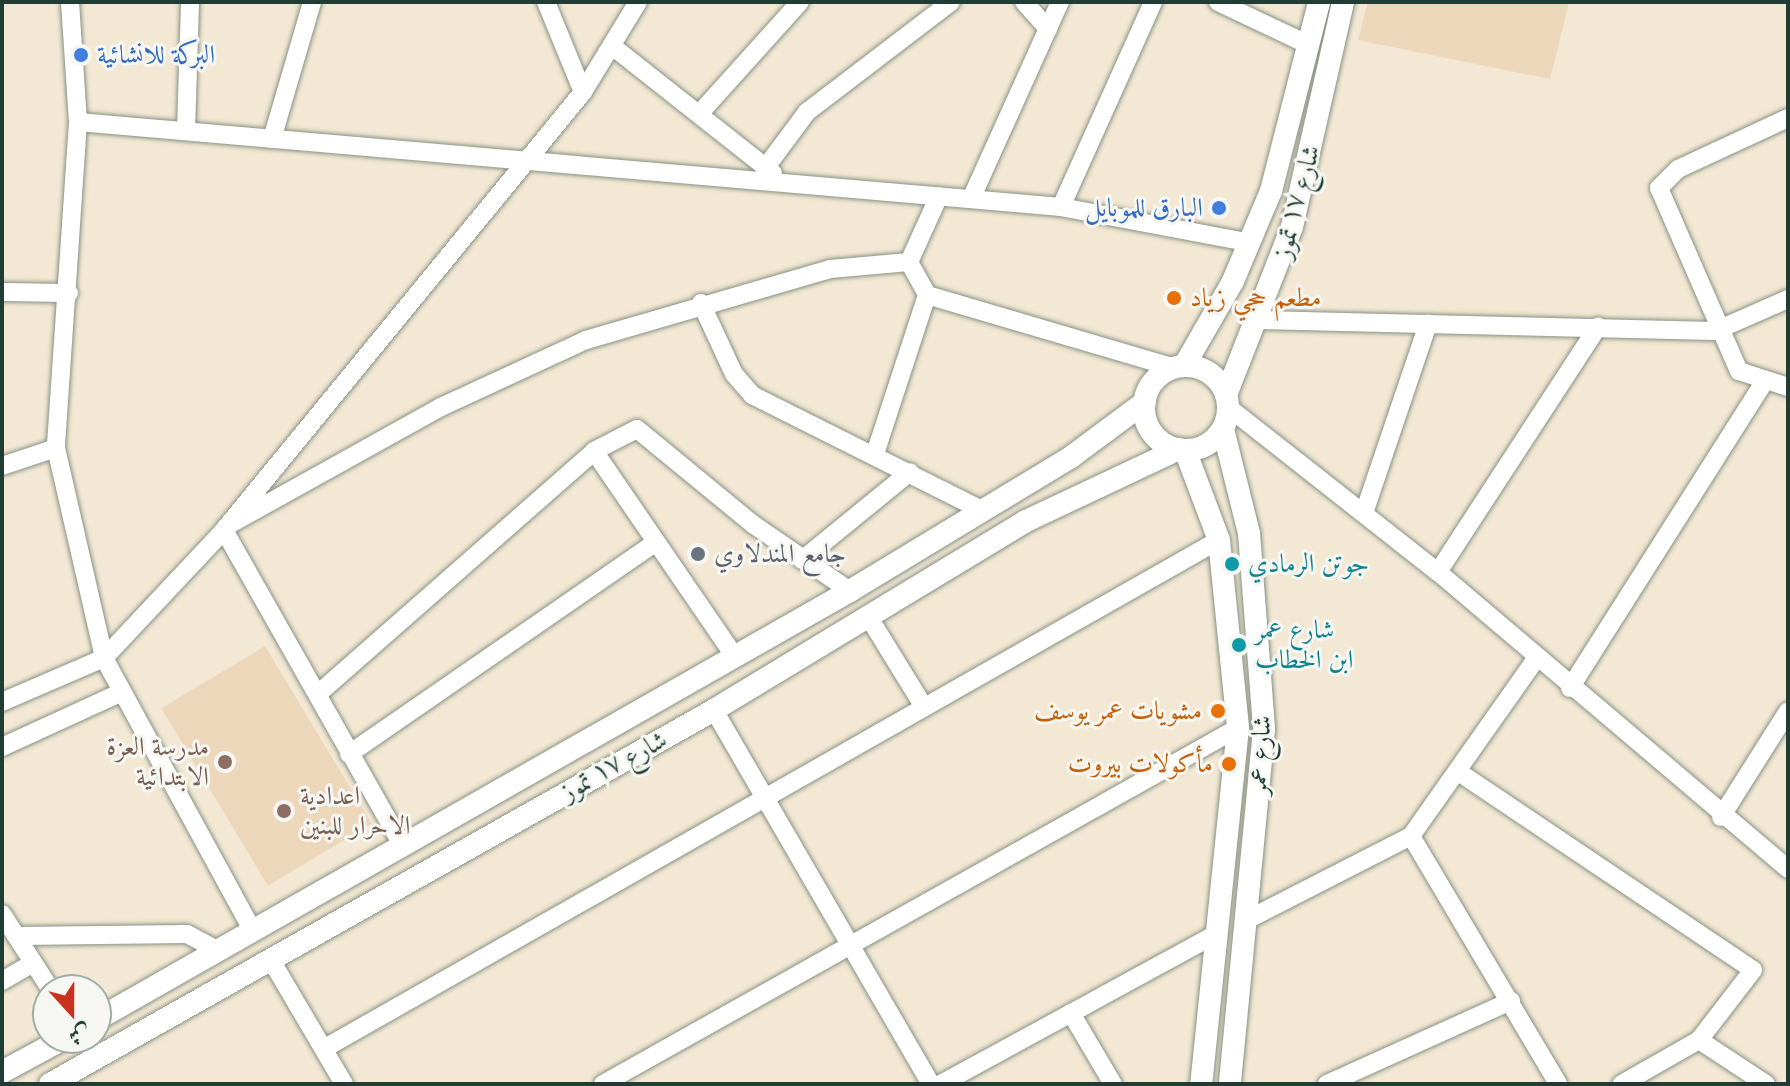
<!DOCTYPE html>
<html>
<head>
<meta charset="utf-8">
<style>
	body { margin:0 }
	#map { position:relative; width:1790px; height:1086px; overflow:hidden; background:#f2e8d3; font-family:Cardo,Amiri,serif }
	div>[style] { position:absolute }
	.built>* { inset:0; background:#ecd7ba; transform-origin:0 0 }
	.roads { filter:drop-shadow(0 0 2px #889284) drop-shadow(0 0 2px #889284) }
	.minor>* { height:18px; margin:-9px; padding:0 9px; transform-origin:9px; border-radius:9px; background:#fff }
	.major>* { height:22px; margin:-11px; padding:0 11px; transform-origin:11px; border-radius:11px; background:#fff }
	.major>.ring { margin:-11px; padding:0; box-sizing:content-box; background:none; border:22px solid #fff; border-radius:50% }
	.dots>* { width:22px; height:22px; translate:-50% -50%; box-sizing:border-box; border:4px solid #f6f6f2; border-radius:50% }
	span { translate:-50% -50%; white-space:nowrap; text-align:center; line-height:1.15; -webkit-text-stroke:6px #f6f6f2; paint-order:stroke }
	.shop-label { font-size:26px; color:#366cbe }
	.left { translate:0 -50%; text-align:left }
	.right { translate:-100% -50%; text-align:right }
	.street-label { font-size:26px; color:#1f3d34 }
	.food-label { font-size:26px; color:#c56008 }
	.worship-label { font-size:26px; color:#5b616d }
	.culture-label { font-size:26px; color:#0d838f }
	.education-label { font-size:26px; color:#785e54 }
	.frame { position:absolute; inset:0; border:4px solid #1f3d34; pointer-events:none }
	.north { position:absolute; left:32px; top:974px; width:80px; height:80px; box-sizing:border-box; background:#f6f6f2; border:2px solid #a0aca6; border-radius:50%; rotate:159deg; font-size:22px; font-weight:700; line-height:32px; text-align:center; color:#1f3d34 }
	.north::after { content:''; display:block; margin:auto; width:28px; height:36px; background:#c8321e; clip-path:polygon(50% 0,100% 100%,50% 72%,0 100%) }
</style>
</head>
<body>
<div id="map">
	<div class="built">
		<div style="clip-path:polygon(1368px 2px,1569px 2px,1550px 79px,1358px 40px)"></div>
		<div style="left:265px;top:646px;width:207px;height:121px;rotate:59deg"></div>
	</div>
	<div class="roads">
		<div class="minor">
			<div style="left:70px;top:2px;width:120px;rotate:86.2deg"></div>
			<div style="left:78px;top:122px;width:327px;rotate:93.9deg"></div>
			<div style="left:56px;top:448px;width:215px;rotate:77.1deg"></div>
			<div style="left:104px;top:658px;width:310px;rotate:61.4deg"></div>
			<div style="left:546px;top:2px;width:97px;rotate:67.7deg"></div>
			<div style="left:1024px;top:2px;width:36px;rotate:48deg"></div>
			<div style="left:1218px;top:2px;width:101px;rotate:25.3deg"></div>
			<div style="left:612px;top:46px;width:205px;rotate:38.3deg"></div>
			<div style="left:700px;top:113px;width:149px;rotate:-48deg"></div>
			<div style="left:1788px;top:118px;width:121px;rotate:155.1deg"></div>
			<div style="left:1678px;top:169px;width:27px;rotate:135deg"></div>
			<div style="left:1659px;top:188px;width:200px;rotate:66.4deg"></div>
			<div style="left:1739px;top:371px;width:52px;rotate:18.1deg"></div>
			<div style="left:78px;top:122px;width:987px;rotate:4.94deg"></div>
			<div style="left:1061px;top:207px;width:193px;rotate:10.7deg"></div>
			<div style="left:186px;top:131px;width:129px;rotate:-88.2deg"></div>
			<div style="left:272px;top:139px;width:143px;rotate:-73.7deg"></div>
			<div style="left:766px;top:167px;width:69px;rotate:-53.3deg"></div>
			<div style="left:807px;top:112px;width:181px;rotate:-37.4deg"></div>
			<div style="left:971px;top:199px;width:216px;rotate:-65.7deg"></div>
			<div style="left:1061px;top:207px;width:225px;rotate:-65.8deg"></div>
			<div style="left:909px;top:262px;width:72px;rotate:-65.6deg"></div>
			<div style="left:2px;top:292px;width:67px;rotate:0.9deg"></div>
			<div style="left:701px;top:303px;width:78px;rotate:65.1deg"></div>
			<div style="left:734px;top:374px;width:28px;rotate:49deg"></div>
			<div style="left:752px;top:395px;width:257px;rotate:26.6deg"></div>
			<div style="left:1259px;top:320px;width:456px;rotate:1.4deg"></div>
			<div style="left:1715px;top:331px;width:80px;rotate:-23.7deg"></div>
			<div style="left:1228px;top:407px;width:267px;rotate:38.2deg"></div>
			<div style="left:1438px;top:572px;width:459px;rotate:40.3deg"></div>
			<div style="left:594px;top:451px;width:250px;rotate:55.6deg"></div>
			<div style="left:875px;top:454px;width:167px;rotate:-71.9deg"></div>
			<div style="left:2px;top:466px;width:57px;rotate:-18.4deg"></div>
			<div style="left:1364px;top:513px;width:200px;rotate:-71.3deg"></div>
			<div style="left:227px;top:526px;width:245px;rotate:-29.1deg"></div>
			<div style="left:441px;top:407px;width:160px;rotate:-24.8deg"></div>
			<div style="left:586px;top:340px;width:254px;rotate:-16.2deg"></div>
			<div style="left:830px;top:269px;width:79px;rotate:-5.1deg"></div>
			<div style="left:909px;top:262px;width:38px;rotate:61deg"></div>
			<div style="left:927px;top:295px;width:259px;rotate:16.4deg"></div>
			<div style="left:224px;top:530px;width:364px;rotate:60.5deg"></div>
			<div style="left:802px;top:560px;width:139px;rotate:-39.2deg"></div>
			<div style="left:1438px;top:572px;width:293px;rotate:-56.9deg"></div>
			<div style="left:868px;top:616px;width:107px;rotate:58.4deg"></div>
			<div style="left:1570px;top:688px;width:360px;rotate:-57.6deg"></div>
			<div style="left:319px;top:693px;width:366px;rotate:-41.3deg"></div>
			<div style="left:594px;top:451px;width:48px;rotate:-27.1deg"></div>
			<div style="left:637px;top:429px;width:151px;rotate:39.4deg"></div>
			<div style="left:754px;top:525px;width:116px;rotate:34.5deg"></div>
			<div style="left:2px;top:702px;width:111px;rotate:-23.3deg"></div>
			<div style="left:104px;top:658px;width:175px;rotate:-46.8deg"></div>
			<div style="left:224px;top:530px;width:566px;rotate:-50.66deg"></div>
			<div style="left:583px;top:92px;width:105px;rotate:-58.6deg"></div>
			<div style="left:714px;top:710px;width:432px;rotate:59.9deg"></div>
			<div style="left:2px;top:747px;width:132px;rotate:-24.6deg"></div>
			<div style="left:349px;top:754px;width:368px;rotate:-34.6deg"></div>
			<div style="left:1460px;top:773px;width:353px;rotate:33.9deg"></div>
			<div style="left:1753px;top:970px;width:88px;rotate:127.6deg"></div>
			<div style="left:1699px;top:1040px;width:89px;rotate:150.3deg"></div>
			<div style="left:1721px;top:817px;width:125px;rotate:-57.7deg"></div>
			<div style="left:1411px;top:836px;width:288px;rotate:59.3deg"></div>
			<div style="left:2px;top:914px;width:90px;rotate:57.2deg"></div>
			<div style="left:1247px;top:920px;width:184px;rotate:-27.1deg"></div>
			<div style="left:1411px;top:836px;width:215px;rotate:-54.8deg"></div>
			<div style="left:17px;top:936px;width:170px;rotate:-0.7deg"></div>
			<div style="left:187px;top:934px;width:34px;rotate:28deg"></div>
			<div style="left:271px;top:960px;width:144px;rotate:59.5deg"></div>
			<div style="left:2px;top:981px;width:36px;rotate:-30deg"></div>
			<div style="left:1071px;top:1013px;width:82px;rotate:59.4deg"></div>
			<div style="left:1699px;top:1040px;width:80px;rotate:33.3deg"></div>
			<div style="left:325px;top:1048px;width:1028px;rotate:-29.61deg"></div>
			<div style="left:603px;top:1084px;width:728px;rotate:-29.28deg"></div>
			<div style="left:941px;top:1084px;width:310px;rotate:-28.6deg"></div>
			<div style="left:1327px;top:1084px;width:202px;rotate:-24.3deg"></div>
		</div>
		<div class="major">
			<div style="left:1184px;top:366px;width:98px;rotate:-60deg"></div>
			<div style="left:1233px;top:281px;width:98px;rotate:-67.1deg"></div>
			<div style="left:1271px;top:191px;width:195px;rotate:-75.7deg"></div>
			<div class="ring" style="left:1144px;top:366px;width:62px;height:62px"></div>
			<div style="left:1226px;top:395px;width:180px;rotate:-68.6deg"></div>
			<div style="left:1292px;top:227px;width:231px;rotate:-77.2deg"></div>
			<div style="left:1223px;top:429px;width:107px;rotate:76deg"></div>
			<div style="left:1249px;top:533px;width:197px;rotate:85.6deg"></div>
			<div style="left:1264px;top:729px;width:357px;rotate:95.5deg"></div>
			<div style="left:1185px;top:450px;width:96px;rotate:69.3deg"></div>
			<div style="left:1219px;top:540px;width:189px;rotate:84.2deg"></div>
			<div style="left:1238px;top:728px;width:358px;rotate:95.9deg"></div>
			<div style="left:96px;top:1020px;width:868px;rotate:-29.64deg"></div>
			<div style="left:850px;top:591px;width:258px;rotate:-31.2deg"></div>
			<div style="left:1071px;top:457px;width:92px;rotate:-36.6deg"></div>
			<div style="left:2px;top:1072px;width:72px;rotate:-28.4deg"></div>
			<div style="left:50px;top:1084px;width:762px;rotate:-29.39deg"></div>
			<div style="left:714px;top:710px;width:365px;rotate:-31.2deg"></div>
			<div style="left:1026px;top:521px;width:169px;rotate:-25.2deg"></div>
		</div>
	</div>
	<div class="dots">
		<div style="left:81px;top:55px;background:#3f7fe0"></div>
		<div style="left:1219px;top:208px;background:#3f7fe0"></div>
		<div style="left:1174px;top:298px;background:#e8710a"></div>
		<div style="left:698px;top:554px;background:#6b7280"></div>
		<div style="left:1232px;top:564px;background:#0f9aa8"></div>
		<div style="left:1239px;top:645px;background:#0f9aa8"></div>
		<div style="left:1218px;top:711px;background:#e8710a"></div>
		<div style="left:225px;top:762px;background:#8d6e63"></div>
		<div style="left:1229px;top:764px;background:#e8710a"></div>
		<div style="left:284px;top:811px;background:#8d6e63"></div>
	</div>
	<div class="shop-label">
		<span class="left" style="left:97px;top:55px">البركة للانشائية</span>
		<span class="right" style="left:1203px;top:208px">البارق للموبايل</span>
	</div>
	<div class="street-label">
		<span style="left:1297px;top:202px;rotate:-75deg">شارع ١٧ تموز</span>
		<span style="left:1260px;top:755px;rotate:-86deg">شارع عمر</span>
		<span style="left:614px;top:766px;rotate:-29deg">شارع ١٧ تموز</span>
	</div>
	<div class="food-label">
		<span class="left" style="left:1190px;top:298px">مطعم حجي زياد</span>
		<span class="right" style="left:1202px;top:711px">مشويات عمر يوسف</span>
		<span class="right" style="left:1213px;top:764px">مأكولات بيروت</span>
	</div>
	<div class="worship-label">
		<span class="left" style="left:714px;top:554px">جامع المندلاوي</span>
	</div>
	<div class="culture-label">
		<span class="left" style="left:1248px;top:564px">جوتن الرمادي</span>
		<span class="left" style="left:1255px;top:645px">شارع عمر<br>ابن الخطاب</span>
	</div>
	<div class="education-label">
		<span class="right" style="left:209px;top:762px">مدرسة العزة<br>الابتدائية</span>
		<span class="left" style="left:300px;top:811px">اعدادية<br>الاحرار للبنين</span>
	</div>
	<div class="frame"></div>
	<div class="north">ش</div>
</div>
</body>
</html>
